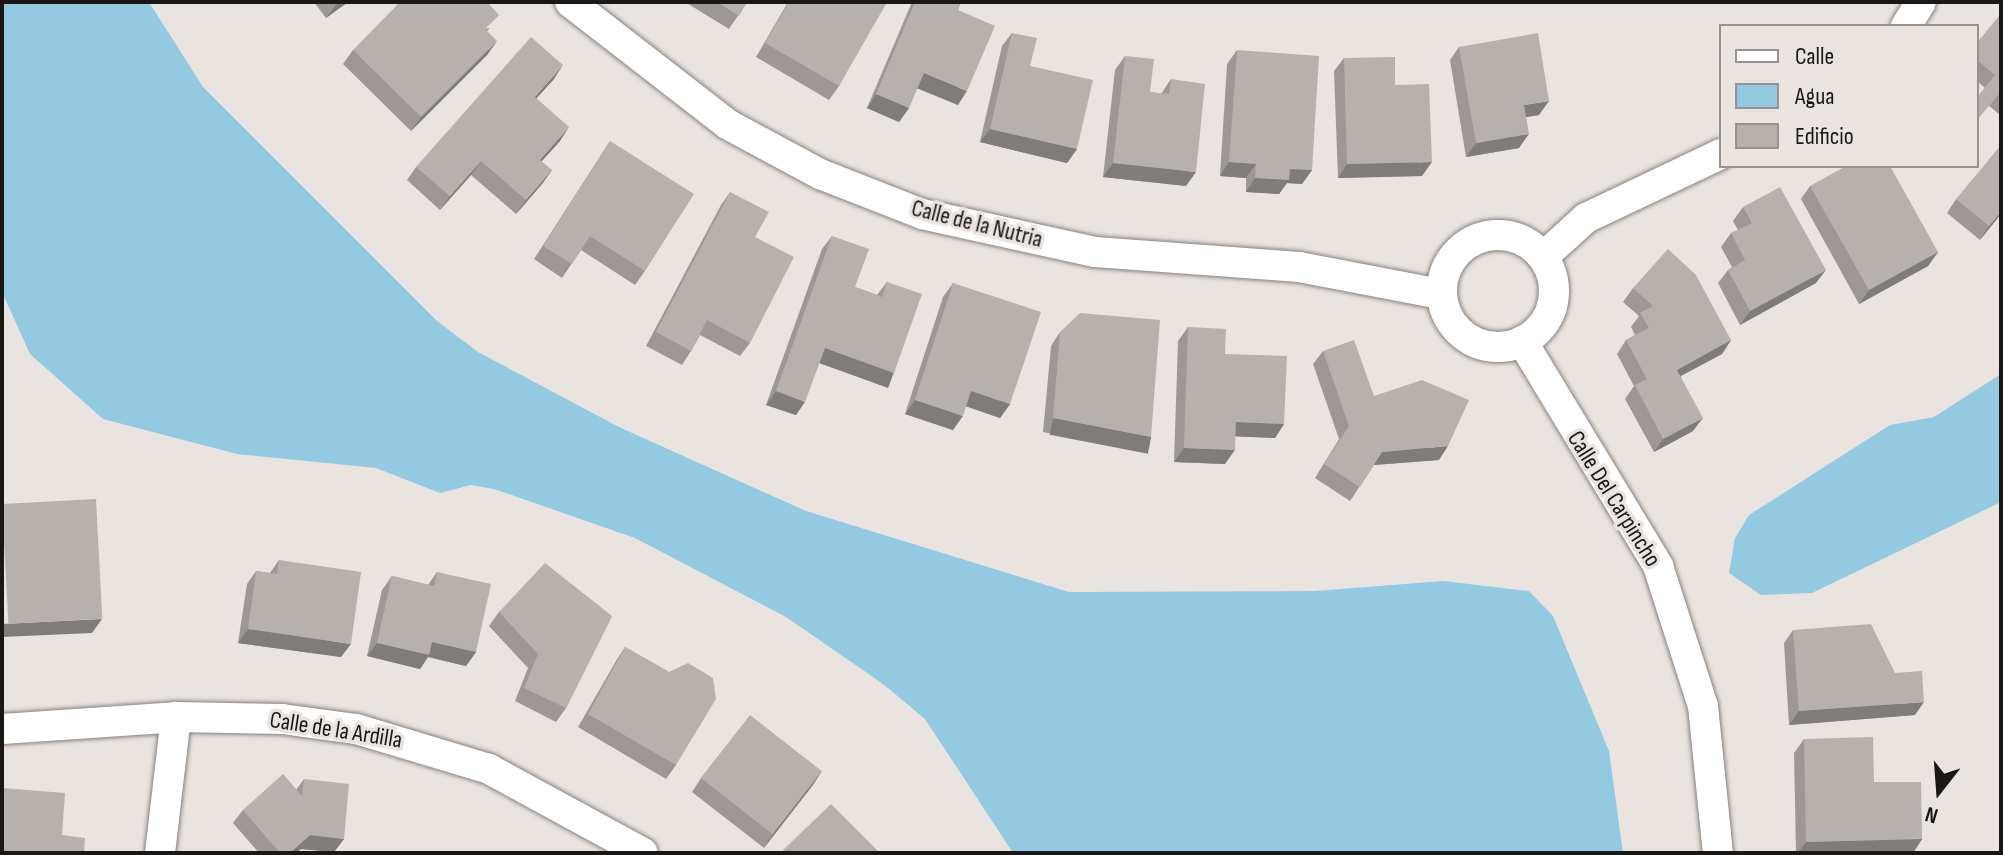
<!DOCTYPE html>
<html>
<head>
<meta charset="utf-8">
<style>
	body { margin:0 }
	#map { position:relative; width:2003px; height:855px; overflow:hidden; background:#eae4e1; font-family:"Sofia Sans Condensed",sans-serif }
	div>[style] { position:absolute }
	.water>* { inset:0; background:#93cae2 }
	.roads { filter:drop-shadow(0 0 2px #87827f) drop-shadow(0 0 2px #87827f) }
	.minor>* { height:30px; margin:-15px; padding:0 15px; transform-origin:15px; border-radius:15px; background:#fff }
	.minor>.ring { margin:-15px; padding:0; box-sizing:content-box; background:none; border:30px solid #fff; border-radius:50% }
	.wall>* { inset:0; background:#9d9896 }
	.shaded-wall>* { inset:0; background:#807c7a; transform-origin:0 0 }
	.building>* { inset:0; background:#b7b1ae; transform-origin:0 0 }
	span { translate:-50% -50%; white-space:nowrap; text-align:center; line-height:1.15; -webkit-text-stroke:7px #eae4e1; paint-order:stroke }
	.street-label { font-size:24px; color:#1a1817 }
	.frame { position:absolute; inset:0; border:4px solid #1a1817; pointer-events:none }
	.legend { position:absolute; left:1719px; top:24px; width:260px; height:144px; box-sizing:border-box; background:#eae4e1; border:2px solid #979290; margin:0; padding:10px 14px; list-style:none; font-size:24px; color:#1a1817 }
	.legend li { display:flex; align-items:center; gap:16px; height:40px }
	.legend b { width:40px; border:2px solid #979290 }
	.north { position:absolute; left:1899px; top:751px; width:80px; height:80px; -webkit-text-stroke:6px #eae4e1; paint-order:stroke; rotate:197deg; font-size:22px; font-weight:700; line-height:32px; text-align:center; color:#1a1817 }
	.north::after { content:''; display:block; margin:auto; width:28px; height:36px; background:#1a1817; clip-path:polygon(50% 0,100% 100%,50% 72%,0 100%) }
</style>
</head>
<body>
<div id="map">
	<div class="water">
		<div style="clip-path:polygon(2px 2px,149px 2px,203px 87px,437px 321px,478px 352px,619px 427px,806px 511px,1069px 592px,1315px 591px,1443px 581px,1529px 591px,1553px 616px,1609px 751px,1623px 853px,1013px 853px,925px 719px,883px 684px,786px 617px,635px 538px,494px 489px,471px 485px,440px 493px,376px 468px,237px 454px,103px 419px,30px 354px,2px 292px)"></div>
		<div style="clip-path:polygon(2001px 374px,2001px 502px,1812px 593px,1761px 595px,1729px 573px,1735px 538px,1749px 515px,1890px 425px,1934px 417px)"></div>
	</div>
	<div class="roads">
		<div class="minor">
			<div style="left:570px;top:2px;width:199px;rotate:37.8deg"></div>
			<div style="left:727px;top:124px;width:106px;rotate:28.3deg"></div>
			<div style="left:820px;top:174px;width:110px;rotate:21.4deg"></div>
			<div style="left:922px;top:214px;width:177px;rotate:12.4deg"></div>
			<div style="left:1095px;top:252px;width:205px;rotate:4.2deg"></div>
			<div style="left:1299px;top:267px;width:145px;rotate:10.8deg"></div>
			<div style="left:1906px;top:26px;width:28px;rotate:-58deg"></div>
			<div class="ring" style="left:1442px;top:235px;width:82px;height:82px"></div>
			<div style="left:1543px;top:257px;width:58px;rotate:-42.2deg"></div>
			<div style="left:1586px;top:218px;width:149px;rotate:-25.4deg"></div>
			<div style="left:1522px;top:341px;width:263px;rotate:58.8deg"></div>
			<div style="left:1658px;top:566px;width:147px;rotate:72.2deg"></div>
			<div style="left:1703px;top:706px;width:148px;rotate:84.2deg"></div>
			<div style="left:2px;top:729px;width:174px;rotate:-3.9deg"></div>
			<div style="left:176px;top:717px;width:106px;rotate:1.1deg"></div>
			<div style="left:282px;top:719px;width:75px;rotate:7.7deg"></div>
			<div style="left:356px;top:729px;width:139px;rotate:16.7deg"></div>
			<div style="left:489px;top:769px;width:175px;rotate:28.6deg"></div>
			<div style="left:160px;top:853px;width:137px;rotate:-83.3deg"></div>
		</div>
	</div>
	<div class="wall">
		<div style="clip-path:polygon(314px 2px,348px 2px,326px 18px)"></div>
		<div style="clip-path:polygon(685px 2px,747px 2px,729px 29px)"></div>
		<div style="clip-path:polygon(788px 2px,883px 2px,839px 86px,829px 100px,756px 57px)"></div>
		<div style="clip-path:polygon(912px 2px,961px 2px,958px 10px,958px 105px,917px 88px,909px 108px,899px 122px,867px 108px)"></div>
		<div style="clip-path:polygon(2001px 14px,2001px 116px,1978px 96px,1985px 88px,1977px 81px,1977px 43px)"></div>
		<div style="clip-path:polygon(490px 28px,487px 31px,488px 54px,411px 131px,343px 64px,353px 50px)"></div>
		<div style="clip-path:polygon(1012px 33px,1077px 149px,1067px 163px,980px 142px,1002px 46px)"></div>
		<div style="clip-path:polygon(1459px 47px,1539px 115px,1526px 117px,1519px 148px,1466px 157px,1450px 60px)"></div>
		<div style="clip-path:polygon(1237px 50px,1312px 170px,1302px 184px,1287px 183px,1279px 194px,1246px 192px,1246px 178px,1220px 176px,1227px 64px)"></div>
		<div style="clip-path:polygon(1125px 56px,1150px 92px,1161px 94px,1171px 79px,1186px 186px,1103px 177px,1115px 70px)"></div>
		<div style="clip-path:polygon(1344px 58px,1395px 85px,1422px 176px,1338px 178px,1334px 71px)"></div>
		<div style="clip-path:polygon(554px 79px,536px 98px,560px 141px,541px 162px,552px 170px,542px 184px,516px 214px,471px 175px,440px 210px,407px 180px,416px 167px)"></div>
		<div style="clip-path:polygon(610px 141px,645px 271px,635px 285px,581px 250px,562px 278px,534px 259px)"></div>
		<div style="clip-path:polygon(1810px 186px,1938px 252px,1928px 266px,1859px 304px,1801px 199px)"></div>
		<div style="clip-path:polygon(730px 192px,755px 237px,750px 343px,740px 356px,700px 335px,691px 351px,682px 365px,646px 346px,721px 205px)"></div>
		<div style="clip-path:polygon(1956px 199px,2001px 214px,1980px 240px,1947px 213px)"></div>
		<div style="clip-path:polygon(1743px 207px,1816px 283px,1740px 325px,1718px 283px,1728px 270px,1732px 267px,1721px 247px,1731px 233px,1738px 230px,1733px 221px)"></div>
		<div style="clip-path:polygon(832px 236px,855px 287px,877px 295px,887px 282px,894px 373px,884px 386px,819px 363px,796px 415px,766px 405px,822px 249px)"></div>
		<div style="clip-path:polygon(953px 283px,1010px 404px,1000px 418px,966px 406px,953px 430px,905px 414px,943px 297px)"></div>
		<div style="clip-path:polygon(1633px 288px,1731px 340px,1722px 354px,1681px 376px,1693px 431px,1654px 452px,1625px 399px,1634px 386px,1617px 354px,1626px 340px,1635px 335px,1631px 327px,1639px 316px,1623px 302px)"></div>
		<div style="clip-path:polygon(1188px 327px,1225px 354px,1284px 424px,1275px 438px,1235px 436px,1225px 464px,1174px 462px,1178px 341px)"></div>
		<div style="clip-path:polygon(1060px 332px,1151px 437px,1141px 451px,1043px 432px,1051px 346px)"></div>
		<div style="clip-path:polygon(1323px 351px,1374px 396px,1439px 460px,1374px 465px,1350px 501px,1315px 478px,1339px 439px,1313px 364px)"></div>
		<div style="clip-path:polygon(279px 560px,341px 657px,238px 643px,247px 584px,256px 571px,270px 573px)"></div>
		<div style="clip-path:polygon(437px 572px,476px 652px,466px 666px,428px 657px,420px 669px,367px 656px,382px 590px,392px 576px,428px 585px)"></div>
		<div style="clip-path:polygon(499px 612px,612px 616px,566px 708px,556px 722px,515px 701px,528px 668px,489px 626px)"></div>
		<div style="clip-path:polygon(1793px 630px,1915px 715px,1789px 725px,1784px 643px)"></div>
		<div style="clip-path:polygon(625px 647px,669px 672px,676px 765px,666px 779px,578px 727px,616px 661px)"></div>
		<div style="clip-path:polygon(1804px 739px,1874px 782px,1922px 839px,1913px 853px,1796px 853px,1794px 753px)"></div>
		<div style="clip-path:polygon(822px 771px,764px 848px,692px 792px,701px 778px)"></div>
		<div style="clip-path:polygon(304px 779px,344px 839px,334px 852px,301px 849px,296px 853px,259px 853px,233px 823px,243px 810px,296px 790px)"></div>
	</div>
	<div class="shaded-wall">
		<div style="clip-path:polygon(339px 2px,348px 2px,326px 18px,336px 5px)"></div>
		<div style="clip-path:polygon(497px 41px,488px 54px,411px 131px,421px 117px)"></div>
		<div style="clip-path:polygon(563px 65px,554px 79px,525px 111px,535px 97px)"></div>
		<div style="clip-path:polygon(924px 73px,967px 91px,958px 105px,914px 87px)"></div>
		<div style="clip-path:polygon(876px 94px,909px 108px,899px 122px,867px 108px)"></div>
		<div style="clip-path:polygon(1549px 101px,1539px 115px,1514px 119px,1524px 105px)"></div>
		<div style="clip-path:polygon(569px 127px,560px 141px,530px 174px,540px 160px)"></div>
		<div style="clip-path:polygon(990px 129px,1077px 149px,1067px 163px,980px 142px)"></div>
		<div style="clip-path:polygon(1529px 134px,1519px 148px,1466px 157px,1476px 143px)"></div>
		<div style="clip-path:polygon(481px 161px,471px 175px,440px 210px,450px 196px)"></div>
		<div style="clip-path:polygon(1229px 162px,1256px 164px,1246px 178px,1220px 176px)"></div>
		<div style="clip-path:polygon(1432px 162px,1422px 176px,1338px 178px,1347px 164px)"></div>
		<div style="clip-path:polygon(1113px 163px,1196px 172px,1186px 186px,1103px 177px)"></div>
		<div style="clip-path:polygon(1290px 169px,1312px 170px,1302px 184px,1287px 183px,1279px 194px,1246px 192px,1255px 178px)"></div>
		<div style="clip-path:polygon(552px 170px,542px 184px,516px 214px,526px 200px)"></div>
		<div style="clip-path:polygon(2001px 212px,2001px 214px,1980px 240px,1989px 226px)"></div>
		<div style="clip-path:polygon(1938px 252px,1928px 266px,1859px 304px,1869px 290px)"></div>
		<div style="clip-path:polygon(1826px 270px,1816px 283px,1740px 325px,1750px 311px)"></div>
		<div style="clip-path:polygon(1731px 340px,1722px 354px,1667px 383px,1677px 370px)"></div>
		<div style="left:825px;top:348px;width:73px;height:16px;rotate:20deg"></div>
		<div style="clip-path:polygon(776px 391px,805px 402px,796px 415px,766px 405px)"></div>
		<div style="clip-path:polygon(971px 391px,1010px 404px,1000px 418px,962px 405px)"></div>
		<div style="clip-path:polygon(915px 400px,963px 416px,953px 430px,905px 414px)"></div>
		<div style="left:1053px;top:418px;width:100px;height:17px;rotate:11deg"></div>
		<div style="clip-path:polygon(1703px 418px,1693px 431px,1654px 452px,1663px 439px)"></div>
		<div style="clip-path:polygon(1236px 422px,1284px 424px,1275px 438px,1226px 436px)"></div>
		<div style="clip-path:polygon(1448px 446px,1439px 460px,1373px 465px,1382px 452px)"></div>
		<div style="clip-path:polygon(1184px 448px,1235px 450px,1225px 464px,1174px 462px)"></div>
		<div style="clip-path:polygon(102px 619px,92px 633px,2px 637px,2px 624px)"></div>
		<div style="clip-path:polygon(248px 629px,351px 644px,341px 657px,238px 643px)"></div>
		<div style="clip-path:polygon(432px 642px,476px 652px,466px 666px,428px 657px,420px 669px,367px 656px,377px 643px)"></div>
		<div style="clip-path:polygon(1924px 702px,1915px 715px,1789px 725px,1799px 711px)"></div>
		<div style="clip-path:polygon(822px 771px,813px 785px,764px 848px,773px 834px)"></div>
		<div style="clip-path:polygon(310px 835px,344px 839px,334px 852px,301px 849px,296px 853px,290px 853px)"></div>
		<div style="clip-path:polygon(1922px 839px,1913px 853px,1798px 853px,1806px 842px)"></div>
	</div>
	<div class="building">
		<div style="clip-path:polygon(400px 2px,487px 2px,499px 15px,485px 29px,497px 41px,421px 117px,353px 50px)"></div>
		<div style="clip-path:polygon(717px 2px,747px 2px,739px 16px)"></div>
		<div style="clip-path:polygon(789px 2px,883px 2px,886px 4px,839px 86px,765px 43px)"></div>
		<div style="clip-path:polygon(915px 2px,961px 2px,958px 10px,995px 26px,967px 91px,924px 73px,909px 108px,876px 94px)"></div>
		<div style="clip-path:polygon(2001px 14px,2001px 94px,2000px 93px,1977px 120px,1977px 96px,1978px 96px,1995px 75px,1977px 60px,1977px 43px)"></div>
		<div style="clip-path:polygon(1012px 33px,1037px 38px,1030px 66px,1093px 80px,1077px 149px,990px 129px)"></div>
		<div style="clip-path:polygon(1538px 33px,1549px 101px,1524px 105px,1529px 134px,1476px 143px,1459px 47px)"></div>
		<div style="clip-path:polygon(531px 37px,563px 65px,535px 97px,569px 127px,540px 160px,552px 170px,526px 200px,481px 161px,450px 196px,416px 167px)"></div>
		<div style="clip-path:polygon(1237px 50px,1319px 56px,1312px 170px,1290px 169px,1289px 180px,1255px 178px,1256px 164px,1229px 162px)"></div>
		<div style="clip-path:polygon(1125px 56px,1154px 59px,1150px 92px,1169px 94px,1171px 79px,1205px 84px,1196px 172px,1113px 163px)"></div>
		<div style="clip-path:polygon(1395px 57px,1395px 85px,1429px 84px,1432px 162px,1347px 164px,1344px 58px)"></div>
		<div style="clip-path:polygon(610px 141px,694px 194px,645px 271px,590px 236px,572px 264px,543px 246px)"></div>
		<div style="clip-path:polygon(2001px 145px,2001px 212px,1989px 226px,1956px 199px)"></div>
		<div style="clip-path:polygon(1846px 166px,1890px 166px,1938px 252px,1869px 290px,1810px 186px)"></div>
		<div style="clip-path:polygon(1780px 187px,1826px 270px,1750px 311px,1728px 270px,1745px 260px,1731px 233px,1752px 223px,1743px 207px)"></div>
		<div style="clip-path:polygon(730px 192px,769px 212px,755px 237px,794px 257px,750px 343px,707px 320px,691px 351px,656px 332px)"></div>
		<div style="clip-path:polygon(832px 236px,869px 249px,855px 287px,882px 297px,887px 282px,922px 294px,894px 373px,825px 348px,805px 402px,776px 391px)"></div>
		<div style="clip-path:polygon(1668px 249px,1696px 275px,1731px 340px,1677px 370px,1703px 418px,1663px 439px,1635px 385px,1647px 379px,1626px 340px,1649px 328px,1640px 313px,1653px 306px,1633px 288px)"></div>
		<div style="clip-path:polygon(953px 283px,1041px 312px,1010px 404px,971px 391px,963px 416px,915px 400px)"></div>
		<div style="clip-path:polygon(1080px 313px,1160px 320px,1151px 437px,1053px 418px,1060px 332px)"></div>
		<div style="clip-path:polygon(1188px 327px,1226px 329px,1225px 354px,1287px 356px,1284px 424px,1236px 422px,1235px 450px,1184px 448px)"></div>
		<div style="clip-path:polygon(1354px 340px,1374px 396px,1422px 380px,1469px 400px,1448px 446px,1382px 452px,1360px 487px,1324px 464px,1349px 426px,1323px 351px)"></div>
		<div style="left:96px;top:499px;width:120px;height:94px;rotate:87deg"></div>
		<div style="clip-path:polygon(279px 560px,361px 572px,351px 644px,248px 629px,256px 571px,277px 574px)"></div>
		<div style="clip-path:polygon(545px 563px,612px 616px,566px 708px,524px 688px,538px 654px,499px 612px)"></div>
		<div style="clip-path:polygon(437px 572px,491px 584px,476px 652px,432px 642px,429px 655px,377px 643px,392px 576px,434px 586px)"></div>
		<div style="clip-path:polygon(1871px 624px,1895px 673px,1922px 671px,1924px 702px,1799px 711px,1793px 630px)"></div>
		<div style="clip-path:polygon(625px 647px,669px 672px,688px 663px,713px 678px,716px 699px,676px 765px,588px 714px)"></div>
		<div style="left:750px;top:715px;width:91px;height:80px;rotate:38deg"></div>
		<div style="clip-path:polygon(1873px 737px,1874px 782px,1921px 782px,1922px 839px,1806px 842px,1804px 739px)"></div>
		<div style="clip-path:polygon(283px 774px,302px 796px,304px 779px,349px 784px,344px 839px,310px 835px,290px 853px,280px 853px,243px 810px)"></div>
		<div style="clip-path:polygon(2px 788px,65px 793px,62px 835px,85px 838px,84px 853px,2px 853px)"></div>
		<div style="clip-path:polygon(831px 804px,880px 853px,786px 853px,783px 850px)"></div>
	</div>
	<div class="street-label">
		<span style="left:977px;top:224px;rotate:14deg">Calle de la Nutria</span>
		<span style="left:1614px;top:499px;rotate:58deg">Calle Del Carpincho</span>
		<span style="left:336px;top:730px;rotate:9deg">Calle de la Ardilla</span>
	</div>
	<div class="frame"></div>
	<ul class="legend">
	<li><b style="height:10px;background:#fff"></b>Calle</li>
	<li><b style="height:22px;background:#93cae2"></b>Agua</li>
	<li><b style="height:22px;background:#b7b1ae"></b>Edificio</li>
	</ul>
	<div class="north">N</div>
</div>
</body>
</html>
